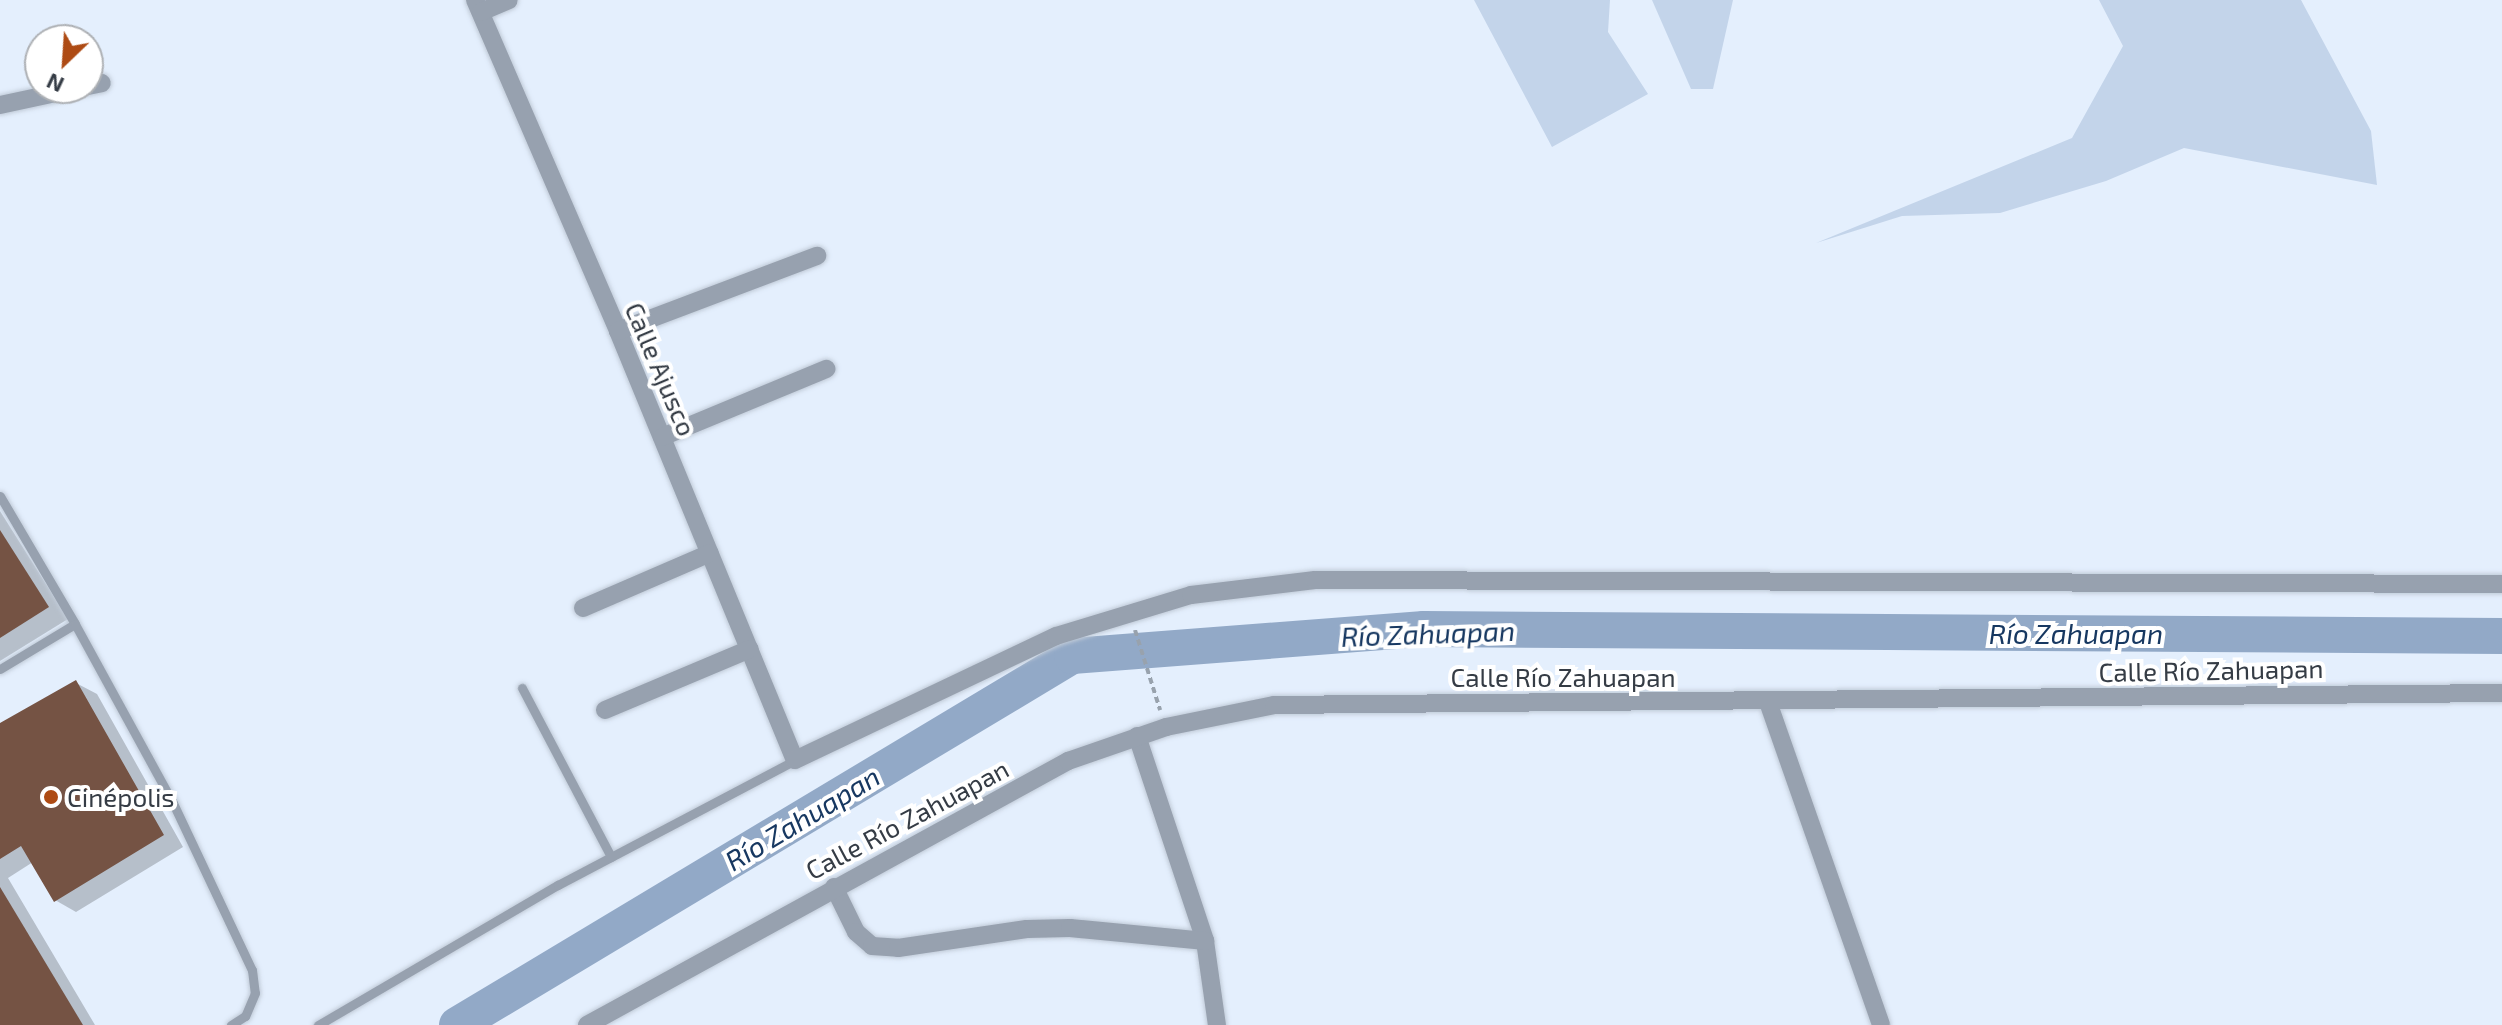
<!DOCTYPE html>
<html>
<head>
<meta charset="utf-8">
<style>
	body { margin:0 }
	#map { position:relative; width:2502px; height:1025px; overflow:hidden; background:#e4effd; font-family:"Exo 2",sans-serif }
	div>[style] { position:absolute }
	.green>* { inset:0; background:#c3d4ea }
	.shadow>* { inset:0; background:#0003 }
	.river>* { height:36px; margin:-18px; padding:0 18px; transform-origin:18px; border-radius:18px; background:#92a9c7 }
	.building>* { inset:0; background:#755344 }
	.path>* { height:4px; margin-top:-2px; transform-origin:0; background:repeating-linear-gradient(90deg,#98a2ad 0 6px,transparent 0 10px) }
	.roads { filter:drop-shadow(0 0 2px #c1cbd8) drop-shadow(0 0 2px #c1cbd8) }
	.lane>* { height:9px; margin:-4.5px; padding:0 4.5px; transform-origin:4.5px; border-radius:4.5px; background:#97a1af }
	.street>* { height:18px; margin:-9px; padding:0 9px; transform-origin:9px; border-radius:9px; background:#97a1af }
	.dots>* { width:22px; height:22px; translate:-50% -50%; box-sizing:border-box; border:4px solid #fff; border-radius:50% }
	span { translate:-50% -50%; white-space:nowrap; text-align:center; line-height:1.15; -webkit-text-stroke:8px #fff; paint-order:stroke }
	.street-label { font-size:26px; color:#353c45 }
	.poi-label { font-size:26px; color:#353c45 }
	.left { translate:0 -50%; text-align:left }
	.water-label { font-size:28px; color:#173861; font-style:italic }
	.north { position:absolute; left:24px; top:24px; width:80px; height:80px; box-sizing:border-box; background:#fff; border:2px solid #aeb1b5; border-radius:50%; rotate:205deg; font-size:22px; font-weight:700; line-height:32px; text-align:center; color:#353c45 }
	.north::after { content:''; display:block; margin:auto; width:28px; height:36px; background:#ae4b14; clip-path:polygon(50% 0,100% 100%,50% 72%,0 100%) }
</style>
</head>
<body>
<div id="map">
	<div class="green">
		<div style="clip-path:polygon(1474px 0,1610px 0,1608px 32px,1648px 94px,1552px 147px)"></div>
		<div style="clip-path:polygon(1652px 0,1733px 0,1713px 89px,1691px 89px)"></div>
		<div style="clip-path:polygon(2099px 0,2301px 0,2371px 131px,2377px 185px,2184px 148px,2106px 181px,2000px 213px,1902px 216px,1816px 243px,2072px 138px,2123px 46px)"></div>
	</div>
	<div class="shadow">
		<div style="clip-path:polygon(0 511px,68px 619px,0 661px)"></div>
		<div style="clip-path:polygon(76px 683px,97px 694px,183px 847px,76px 912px,55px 900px,33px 862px,8px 878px,95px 1025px,0 1025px,0 725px)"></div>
	</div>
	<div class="river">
		<div style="left:457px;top:1025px;width:717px;rotate:-30.96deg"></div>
		<div style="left:1072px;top:656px;width:353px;rotate:-4.4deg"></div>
		<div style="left:1424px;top:629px;width:1078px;rotate:0.37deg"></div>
	</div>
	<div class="building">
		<div style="clip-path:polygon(0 530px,49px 607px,0 638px)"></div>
		<div style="clip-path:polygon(76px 680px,164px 835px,54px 902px,21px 846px,0 859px,0 723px)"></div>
		<div style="clip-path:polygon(0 887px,83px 1025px,0 1025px)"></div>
	</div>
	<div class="path">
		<div style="left:1135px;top:630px;width:84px;rotate:72.6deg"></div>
	</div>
	<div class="roads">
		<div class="lane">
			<div style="left:0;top:496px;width:148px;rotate:59.6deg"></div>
			<div style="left:0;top:669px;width:87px;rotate:-31deg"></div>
			<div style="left:75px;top:624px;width:202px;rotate:61.3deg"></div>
			<div style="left:172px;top:801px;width:187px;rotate:64.7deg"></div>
			<div style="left:252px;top:970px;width:23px;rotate:83deg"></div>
			<div style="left:255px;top:993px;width:25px;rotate:113deg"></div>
			<div style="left:245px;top:1016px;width:17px;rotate:147deg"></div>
			<div style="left:522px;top:688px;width:191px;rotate:62.2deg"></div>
			<div style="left:318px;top:1025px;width:278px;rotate:-30.3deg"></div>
			<div style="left:558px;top:885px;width:268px;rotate:-27.8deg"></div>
		</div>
		<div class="street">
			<div style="left:475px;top:0;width:361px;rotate:66.6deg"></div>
			<div style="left:618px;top:331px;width:464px;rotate:67.6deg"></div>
			<div style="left:795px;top:760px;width:289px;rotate:-25.4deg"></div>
			<div style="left:1056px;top:636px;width:141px;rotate:-16.9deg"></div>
			<div style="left:1191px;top:595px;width:125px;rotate:-6.9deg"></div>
			<div style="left:1315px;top:580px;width:1187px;rotate:0.19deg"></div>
			<div style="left:481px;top:12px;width:30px;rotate:-23deg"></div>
			<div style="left:88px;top:86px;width:14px;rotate:-12deg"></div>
			<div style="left:0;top:105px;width:81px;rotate:-12.1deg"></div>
			<div style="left:618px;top:331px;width:213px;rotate:-20.7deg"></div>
			<div style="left:662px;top:437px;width:178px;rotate:-22.5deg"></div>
			<div style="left:583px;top:608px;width:138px;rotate:-23.4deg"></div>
			<div style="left:1768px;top:702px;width:342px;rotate:70.7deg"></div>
			<div style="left:605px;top:710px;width:157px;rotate:-22.8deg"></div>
			<div style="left:1137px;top:736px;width:216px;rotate:71.6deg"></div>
			<div style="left:1205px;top:941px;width:85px;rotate:81.9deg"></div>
			<div style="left:834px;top:887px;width:50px;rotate:63.9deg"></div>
			<div style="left:856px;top:932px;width:21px;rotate:41deg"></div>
			<div style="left:872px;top:946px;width:26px;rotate:4deg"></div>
			<div style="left:898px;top:948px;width:130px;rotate:-8.4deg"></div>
			<div style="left:1027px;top:929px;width:43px;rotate:-1.3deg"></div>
			<div style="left:1070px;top:928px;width:136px;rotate:5.5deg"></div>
			<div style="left:587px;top:1025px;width:549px;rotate:-28.76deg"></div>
			<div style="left:1068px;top:761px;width:104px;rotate:-19.1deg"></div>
			<div style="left:1166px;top:727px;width:110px;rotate:-11.5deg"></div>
			<div style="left:1274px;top:705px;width:1228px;rotate:-0.56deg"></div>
		</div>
	</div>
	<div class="dots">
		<div style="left:51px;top:797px;background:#ae4b14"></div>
	</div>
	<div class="street-label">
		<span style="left:661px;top:369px;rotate:67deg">Calle Ajusco</span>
		<span style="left:2211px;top:670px;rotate:-1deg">Calle Río Zahuapan</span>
		<span style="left:1563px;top:677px">Calle Río Zahuapan</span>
		<span style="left:907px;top:819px;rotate:-28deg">Calle Río Zahuapan</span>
	</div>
	<div class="poi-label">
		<span class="left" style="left:67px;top:797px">Cinépolis</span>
	</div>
	<div class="water-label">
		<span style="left:1428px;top:633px;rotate:-2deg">Río Zahuapan</span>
		<span style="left:2076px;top:633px">Río Zahuapan</span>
		<span style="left:802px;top:818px;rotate:-31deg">Río Zahuapan</span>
	</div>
	<div class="north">N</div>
</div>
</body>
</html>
